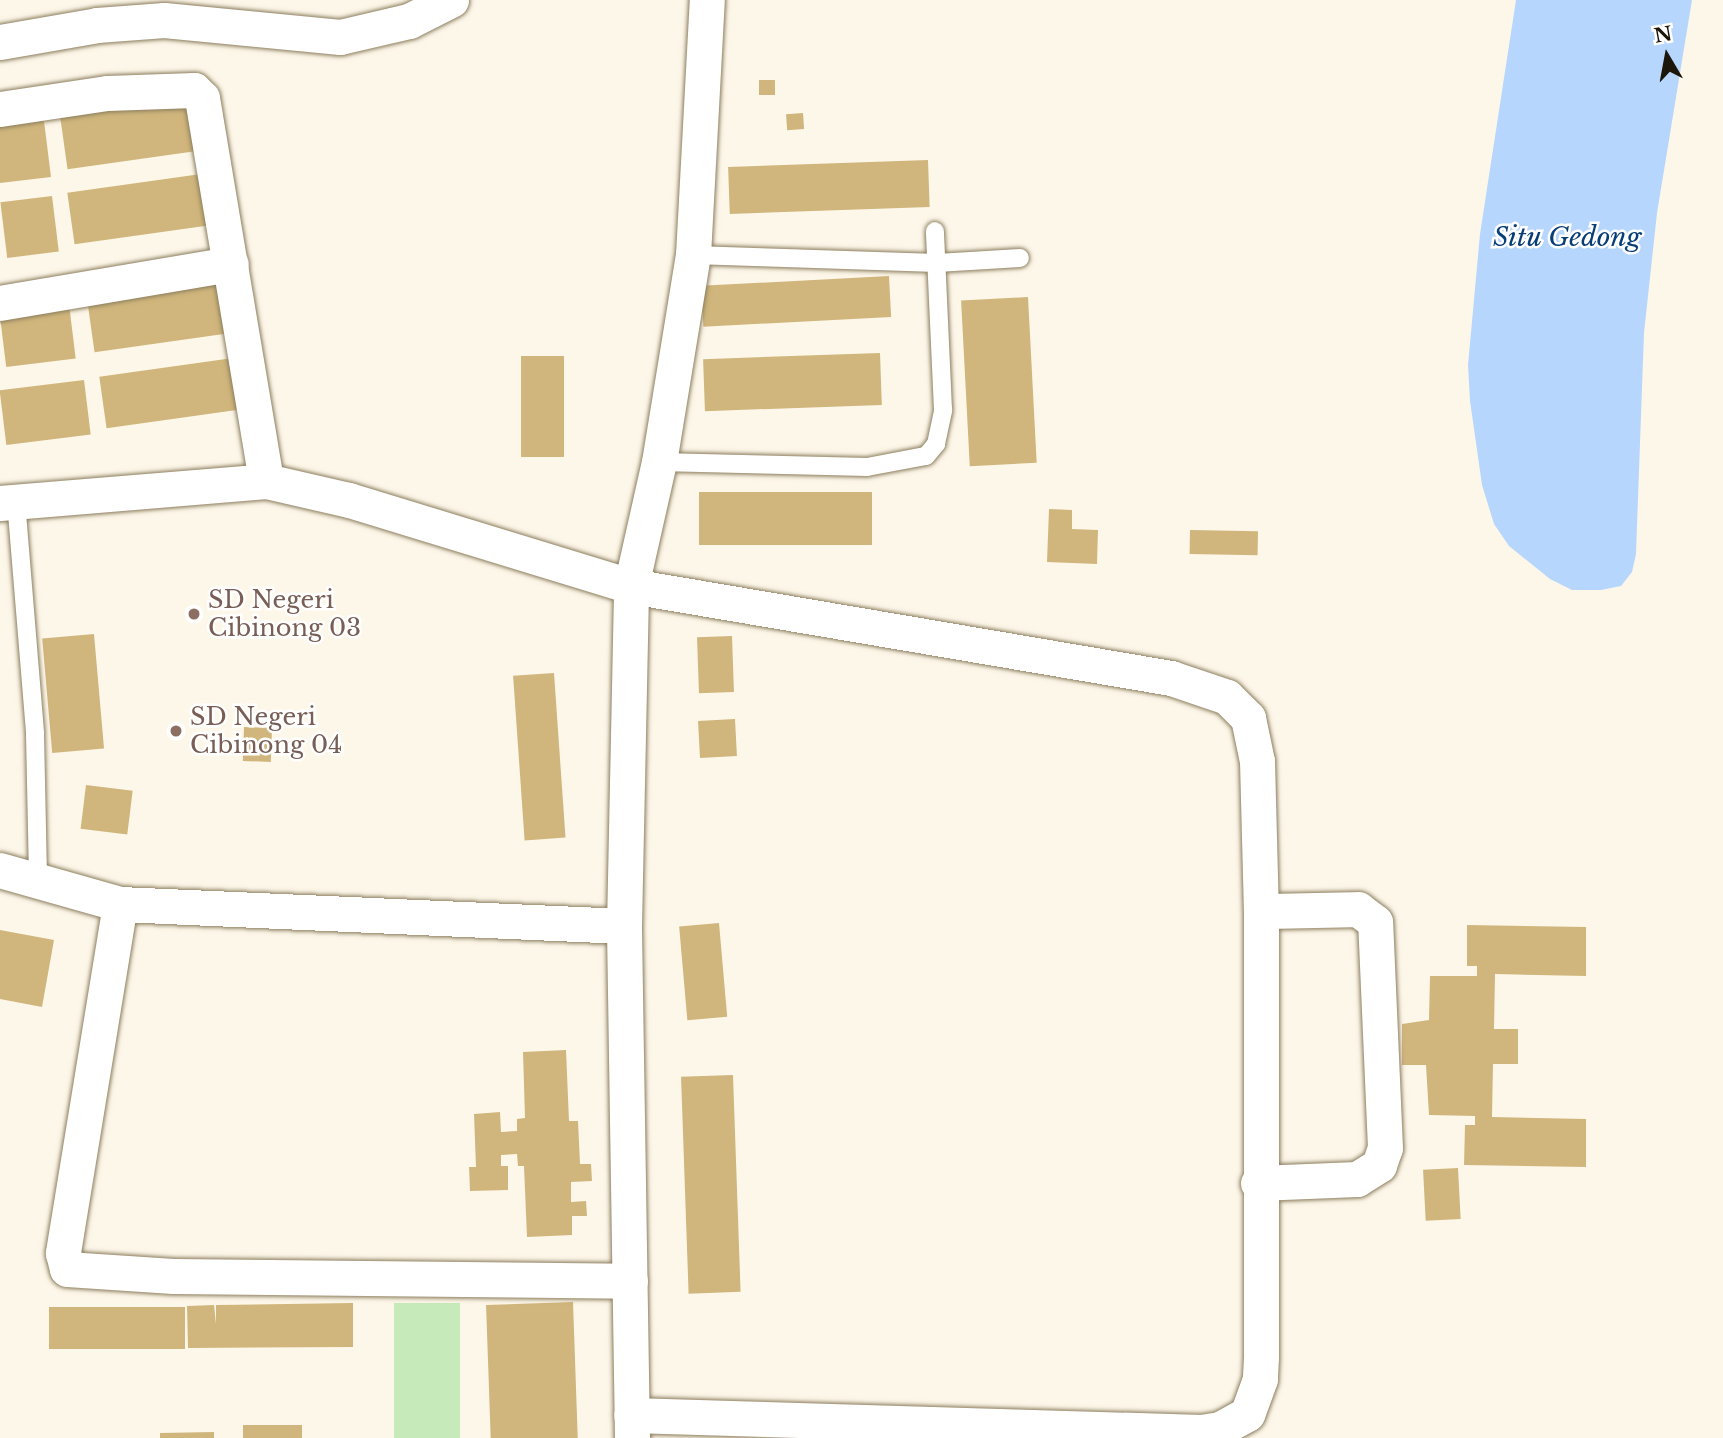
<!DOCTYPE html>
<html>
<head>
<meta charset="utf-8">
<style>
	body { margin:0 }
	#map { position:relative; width:1723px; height:1438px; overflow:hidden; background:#fdf7e9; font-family:"Libre Baskerville",serif }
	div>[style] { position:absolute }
	.green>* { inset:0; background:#c6eaba; transform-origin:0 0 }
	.water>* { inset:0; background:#b7d6fd }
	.building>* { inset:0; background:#d0b67c; transform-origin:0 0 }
	.roads { filter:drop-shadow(0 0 2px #8c7e5e) drop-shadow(0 0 2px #8c7e5e) }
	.lane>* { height:18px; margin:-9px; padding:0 9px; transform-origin:9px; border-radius:9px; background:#fff }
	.street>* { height:35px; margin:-17.5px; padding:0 17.5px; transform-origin:17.5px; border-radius:17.5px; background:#fff }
	.dots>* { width:19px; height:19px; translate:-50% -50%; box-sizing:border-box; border:4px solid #fff; border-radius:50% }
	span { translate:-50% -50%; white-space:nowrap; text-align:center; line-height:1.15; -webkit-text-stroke:5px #fff; paint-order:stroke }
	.education-label { font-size:24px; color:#785e54 }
	.left { translate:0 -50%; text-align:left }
	.water-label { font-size:26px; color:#083e77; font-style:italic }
	.north { position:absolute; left:1632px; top:21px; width:70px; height:70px; -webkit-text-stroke:5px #fff; paint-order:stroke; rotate:350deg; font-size:19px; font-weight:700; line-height:28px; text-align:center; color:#1b1609 }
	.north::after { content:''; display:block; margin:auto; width:24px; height:32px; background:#1b1609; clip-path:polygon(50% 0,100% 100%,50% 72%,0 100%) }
</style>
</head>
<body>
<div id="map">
	<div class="green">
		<div style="left:394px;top:1303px;width:66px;height:135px"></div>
	</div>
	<div class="water">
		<div style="clip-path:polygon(1516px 0,1692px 0,1657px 213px,1644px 333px,1636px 554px,1632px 572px,1621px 586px,1601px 590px,1572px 590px,1550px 579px,1509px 546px,1494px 524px,1482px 485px,1470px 401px,1468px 365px,1480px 234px)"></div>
	</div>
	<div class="building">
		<div style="left:759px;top:80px;width:16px;height:15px"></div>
		<div style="left:193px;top:99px;width:52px;height:134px;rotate:82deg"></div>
		<div style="left:803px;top:113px;width:16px;height:17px;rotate:86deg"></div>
		<div style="clip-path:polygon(44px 121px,51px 177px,0 183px,0 127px)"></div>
		<div style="left:928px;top:160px;width:47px;height:200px;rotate:88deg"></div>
		<div style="left:201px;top:174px;width:52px;height:135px;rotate:82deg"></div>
		<div style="left:52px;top:196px;width:56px;height:52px;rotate:83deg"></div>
		<div style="left:889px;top:276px;width:41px;height:188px;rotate:87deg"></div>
		<div style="left:220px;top:282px;width:52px;height:134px;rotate:82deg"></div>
		<div style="left:1028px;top:297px;width:166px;height:67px;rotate:87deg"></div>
		<div style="left:69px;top:304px;width:55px;height:70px;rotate:83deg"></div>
		<div style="left:880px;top:353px;width:52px;height:177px;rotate:88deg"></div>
		<div style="left:521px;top:356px;width:43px;height:101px"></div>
		<div style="left:233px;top:358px;width:52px;height:135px;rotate:82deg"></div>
		<div style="left:84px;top:380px;width:55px;height:85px;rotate:83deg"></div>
		<div style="left:872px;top:492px;width:53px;height:173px;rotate:90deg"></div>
		<div style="clip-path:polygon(1049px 509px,1072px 510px,1072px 529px,1098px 530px,1097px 564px,1047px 562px)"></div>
		<div style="left:1190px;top:530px;width:68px;height:24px;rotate:1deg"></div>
		<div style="left:94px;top:634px;width:115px;height:52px;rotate:85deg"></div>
		<div style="left:732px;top:636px;width:56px;height:35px;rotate:88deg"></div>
		<div style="left:554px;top:673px;width:165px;height:41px;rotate:86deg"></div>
		<div style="left:735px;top:719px;width:37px;height:37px;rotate:87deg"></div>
		<div style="left:244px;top:727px;width:28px;height:34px;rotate:2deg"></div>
		<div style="left:86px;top:785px;width:47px;height:44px;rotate:7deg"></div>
		<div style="left:719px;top:923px;width:94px;height:40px;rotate:85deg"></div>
		<div style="clip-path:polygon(1467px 925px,1586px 927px,1586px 976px,1495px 974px,1494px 1029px,1518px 1029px,1518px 1064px,1493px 1064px,1492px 1117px,1586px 1119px,1586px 1167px,1464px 1165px,1465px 1125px,1475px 1125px,1475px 1116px,1429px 1115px,1426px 1065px,1402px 1065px,1402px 1024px,1429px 1020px,1430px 976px,1477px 976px,1477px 966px,1467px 966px)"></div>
		<div style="clip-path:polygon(0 930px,54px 940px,42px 1007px,0 999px)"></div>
		<div style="clip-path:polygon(566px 1050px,569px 1121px,578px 1121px,580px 1164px,591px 1164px,592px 1181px,571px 1182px,571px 1202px,586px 1201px,587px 1216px,572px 1216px,572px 1235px,527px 1237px,524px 1166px,518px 1166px,517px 1154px,501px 1155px,501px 1166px,508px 1166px,508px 1190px,470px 1191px,469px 1167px,476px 1167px,474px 1114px,500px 1112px,501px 1132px,517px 1131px,517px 1119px,525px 1118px,523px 1052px)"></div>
		<div style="left:733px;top:1075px;width:217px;height:52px;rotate:88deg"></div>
		<div style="left:1458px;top:1168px;width:51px;height:35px;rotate:87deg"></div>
		<div style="left:573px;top:1302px;width:136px;height:87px;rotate:88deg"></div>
		<div style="clip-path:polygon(353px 1303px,353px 1347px,188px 1348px,187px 1306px,214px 1305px,216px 1324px,216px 1305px)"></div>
		<div style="left:185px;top:1307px;width:42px;height:136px;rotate:90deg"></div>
		<div style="left:302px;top:1425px;width:13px;height:59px;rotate:90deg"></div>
		<div style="clip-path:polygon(214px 1432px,214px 1438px,160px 1438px,160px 1433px)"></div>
	</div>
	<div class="roads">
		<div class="lane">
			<div style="left:693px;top:255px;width:244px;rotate:1.9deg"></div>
			<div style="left:937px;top:263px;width:83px;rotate:-3.4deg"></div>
			<div style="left:659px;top:462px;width:208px;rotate:1.4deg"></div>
			<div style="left:867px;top:467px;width:60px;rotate:-10.6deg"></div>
			<div style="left:926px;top:456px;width:16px;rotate:-50deg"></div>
			<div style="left:936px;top:444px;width:35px;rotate:-78deg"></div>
			<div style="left:943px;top:410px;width:179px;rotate:-92.6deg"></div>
			<div style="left:16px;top:501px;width:234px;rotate:85.3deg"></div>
			<div style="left:35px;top:734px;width:144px;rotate:88.8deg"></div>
		</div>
		<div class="street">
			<div style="left:0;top:42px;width:98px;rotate:-9.9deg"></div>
			<div style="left:97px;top:25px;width:67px;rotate:-4.3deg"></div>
			<div style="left:164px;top:20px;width:177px;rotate:5.5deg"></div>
			<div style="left:340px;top:37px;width:71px;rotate:-13.1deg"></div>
			<div style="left:409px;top:21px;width:47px;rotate:-26.6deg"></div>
			<div style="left:0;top:109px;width:108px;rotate:-8.5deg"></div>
			<div style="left:107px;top:93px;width:87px;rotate:-2deg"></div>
			<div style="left:194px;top:90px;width:11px;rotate:45deg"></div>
			<div style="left:202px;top:98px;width:388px;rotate:80.5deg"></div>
			<div style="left:0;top:303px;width:234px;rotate:-9.6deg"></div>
			<div style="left:0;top:503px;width:267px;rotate:-4.7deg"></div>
			<div style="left:266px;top:481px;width:85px;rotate:12.9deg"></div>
			<div style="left:349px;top:500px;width:295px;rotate:17deg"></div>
			<div style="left:631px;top:586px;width:548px;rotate:9.67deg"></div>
			<div style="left:1171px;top:678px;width:59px;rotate:18.7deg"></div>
			<div style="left:1227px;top:697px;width:30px;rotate:45deg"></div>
			<div style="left:1248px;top:718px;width:44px;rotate:78.2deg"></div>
			<div style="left:1257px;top:761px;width:150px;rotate:88.5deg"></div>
			<div style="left:1261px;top:911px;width:446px;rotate:90deg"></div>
			<div style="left:1261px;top:1357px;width:22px;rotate:93deg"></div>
			<div style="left:1260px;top:1379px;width:37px;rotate:110deg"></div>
			<div style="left:1247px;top:1414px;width:31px;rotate:151deg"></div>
			<div style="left:1220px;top:1429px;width:18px;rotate:171deg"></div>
			<div style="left:1202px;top:1432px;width:571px;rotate:-178.29deg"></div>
			<div style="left:0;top:870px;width:125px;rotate:15.8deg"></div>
			<div style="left:120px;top:904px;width:504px;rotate:2.5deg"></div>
			<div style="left:120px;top:904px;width:354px;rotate:99.3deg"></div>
			<div style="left:63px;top:1253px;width:16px;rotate:76deg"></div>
			<div style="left:67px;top:1269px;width:106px;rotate:3.8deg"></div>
			<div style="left:173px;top:1276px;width:457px;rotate:0.6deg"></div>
			<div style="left:1258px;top:1183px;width:99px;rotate:-2.3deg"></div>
			<div style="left:1357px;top:1179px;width:26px;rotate:-32deg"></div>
			<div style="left:1379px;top:1165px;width:18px;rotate:-71deg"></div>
			<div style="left:1385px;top:1148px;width:226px;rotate:-92.5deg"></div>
			<div style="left:1375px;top:922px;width:21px;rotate:-143deg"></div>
			<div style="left:1358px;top:909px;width:97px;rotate:178.8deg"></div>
			<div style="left:632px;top:1438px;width:512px;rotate:-90.9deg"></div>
			<div style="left:624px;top:926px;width:340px;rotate:-88.8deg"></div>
			<div style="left:631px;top:586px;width:127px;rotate:-77.3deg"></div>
			<div style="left:659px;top:462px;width:210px;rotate:-80.7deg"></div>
			<div style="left:693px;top:255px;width:255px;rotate:-86.9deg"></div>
		</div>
	</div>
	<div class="dots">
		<div style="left:194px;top:614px;background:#8d6e63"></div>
		<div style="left:176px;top:731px;background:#8d6e63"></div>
	</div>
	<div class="education-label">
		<span class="left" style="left:208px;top:614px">SD Negeri<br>Cibinong 03</span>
		<span class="left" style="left:190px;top:731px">SD Negeri<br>Cibinong 04</span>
	</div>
	<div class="water-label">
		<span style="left:1567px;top:238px">Situ Gedong</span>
	</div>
	<div class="north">N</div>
</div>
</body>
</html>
